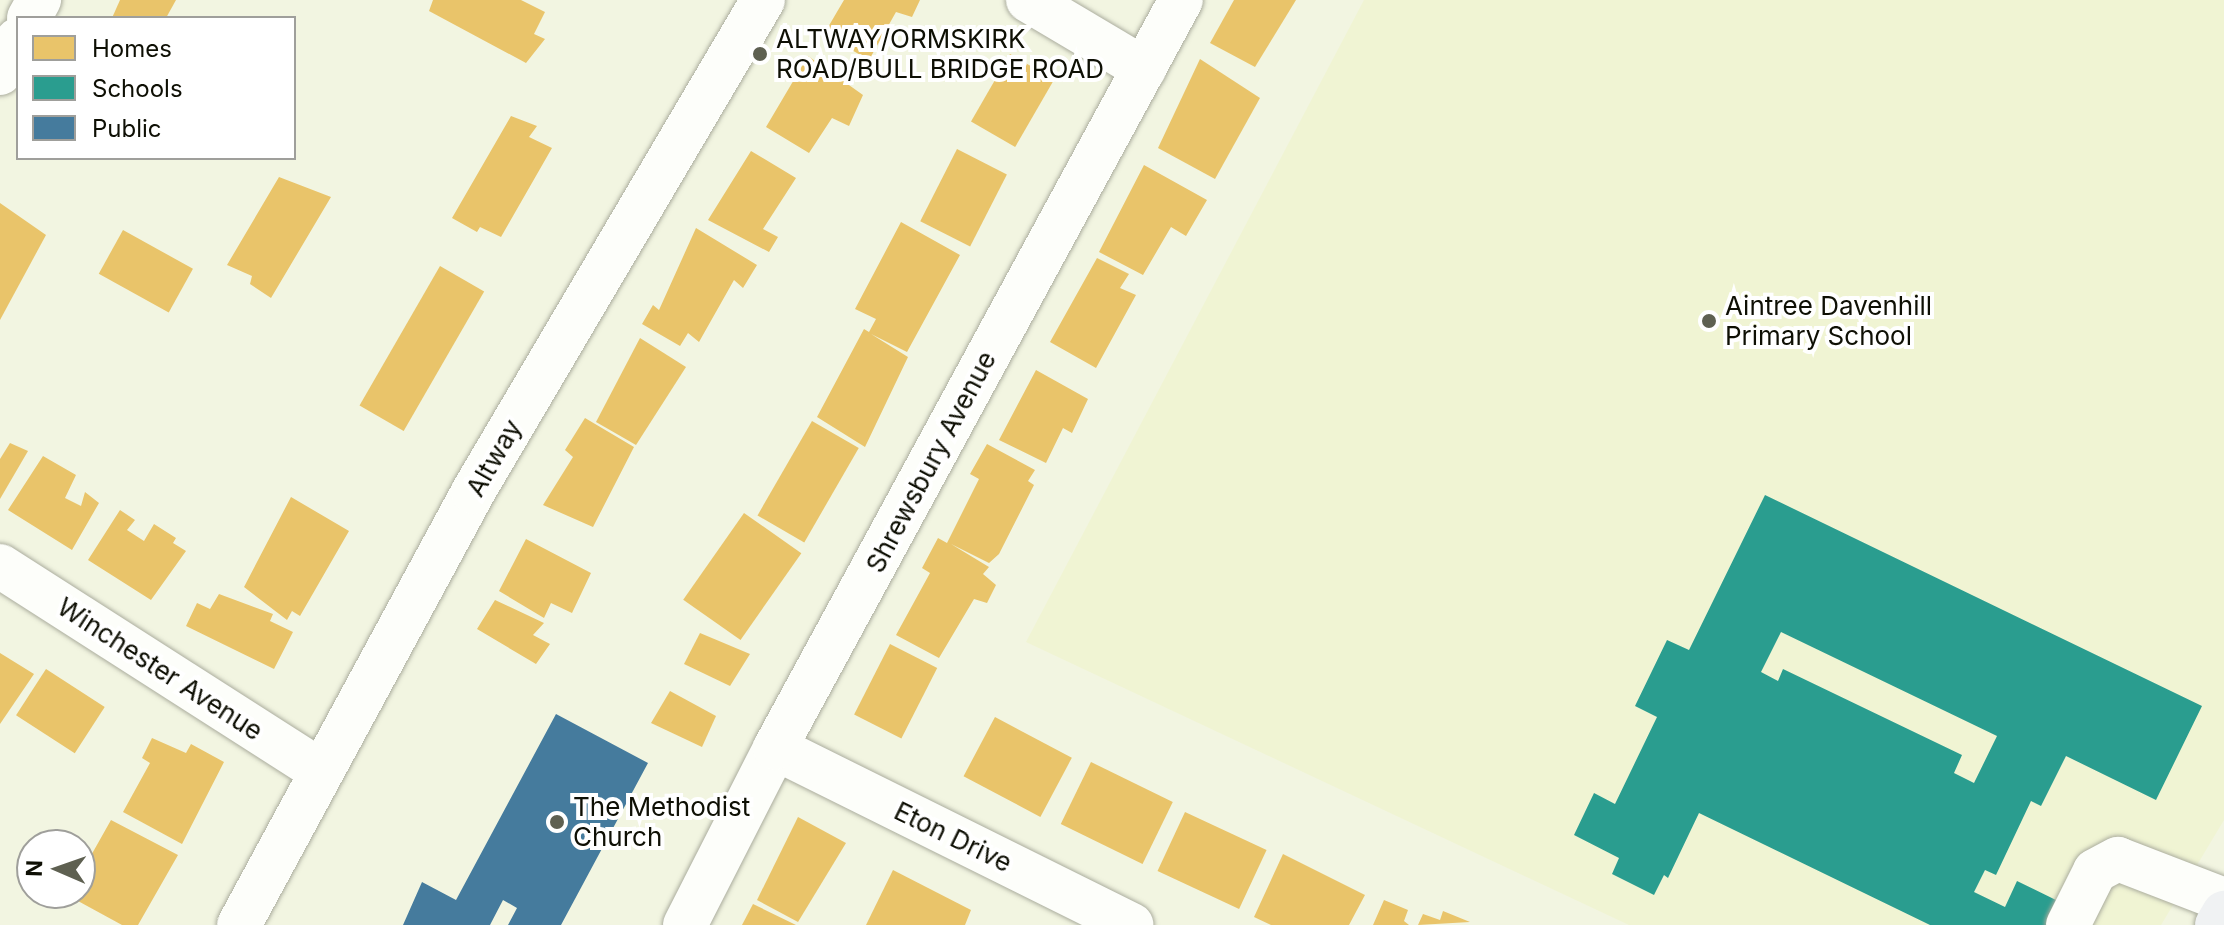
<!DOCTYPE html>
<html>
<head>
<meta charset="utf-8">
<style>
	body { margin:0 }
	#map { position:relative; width:2224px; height:925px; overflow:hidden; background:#f2f5e1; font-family:Inter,sans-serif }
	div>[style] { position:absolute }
	.built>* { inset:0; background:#f0f4d3 }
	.homes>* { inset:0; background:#e9c46a; transform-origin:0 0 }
	.schools>* { inset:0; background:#2a9d8f }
	.public>* { inset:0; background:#457b9d }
	.roads { filter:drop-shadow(0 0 2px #abad9e) drop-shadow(0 0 2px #abad9e) }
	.minor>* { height:44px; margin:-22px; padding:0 22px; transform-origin:22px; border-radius:22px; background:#fdfefa }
	.major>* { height:44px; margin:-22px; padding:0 22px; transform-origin:22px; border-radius:22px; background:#f0f2f3 }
	.dots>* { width:22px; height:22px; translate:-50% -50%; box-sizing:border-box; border:4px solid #fff; border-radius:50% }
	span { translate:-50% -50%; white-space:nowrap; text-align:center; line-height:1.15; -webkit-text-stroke:8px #fff; paint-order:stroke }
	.poi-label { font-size:26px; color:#0e0f04 }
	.left { translate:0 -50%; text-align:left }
	.street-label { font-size:26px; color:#0e0f04 }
	.legend { position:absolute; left:16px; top:16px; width:280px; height:144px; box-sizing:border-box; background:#fff; border:2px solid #9f9f9b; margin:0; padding:10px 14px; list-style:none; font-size:24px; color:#0e0f04 }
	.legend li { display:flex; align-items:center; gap:16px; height:40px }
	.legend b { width:40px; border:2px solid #9f9f9b }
	.north { position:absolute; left:16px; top:829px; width:80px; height:80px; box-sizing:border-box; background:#fff; border:2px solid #9f9f9b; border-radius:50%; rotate:272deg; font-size:22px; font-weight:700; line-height:32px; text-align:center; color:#0e0f04 }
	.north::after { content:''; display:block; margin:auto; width:28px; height:36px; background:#5e6051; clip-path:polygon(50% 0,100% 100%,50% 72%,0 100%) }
</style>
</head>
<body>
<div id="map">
	<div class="built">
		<div style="clip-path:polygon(1364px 0,2224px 0,2224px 820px,2161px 925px,1629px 925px,1026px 642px)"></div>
	</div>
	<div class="homes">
		<div style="clip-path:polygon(120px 0,176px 0,166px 18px,112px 18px)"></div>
		<div style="clip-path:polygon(433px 0,521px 0,545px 12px,534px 34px,545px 39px,526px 63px,429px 11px)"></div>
		<div style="clip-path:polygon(844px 0,920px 0,912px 17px,896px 12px,869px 60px,824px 34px)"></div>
		<div style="clip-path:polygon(1234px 0,1296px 0,1255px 67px,1210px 43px)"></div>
		<div style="left:1010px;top:54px;width:51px;height:78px;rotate:30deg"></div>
		<div style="clip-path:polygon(808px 56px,863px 95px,849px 126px,832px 118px,809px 153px,766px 127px)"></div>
		<div style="clip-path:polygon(1200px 59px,1260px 98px,1215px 179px,1158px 148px)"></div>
		<div style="clip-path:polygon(511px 116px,537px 126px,529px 137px,552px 148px,501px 237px,480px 227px,477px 232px,452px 218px)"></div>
		<div style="left:957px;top:149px;width:56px;height:81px;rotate:27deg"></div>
		<div style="clip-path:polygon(751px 151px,796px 178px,763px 229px,778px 237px,769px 252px,708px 220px)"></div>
		<div style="clip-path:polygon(1144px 165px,1207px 200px,1186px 236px,1171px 227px,1143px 275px,1099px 252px)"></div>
		<div style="clip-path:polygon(279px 177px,331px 197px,271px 298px,250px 284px,252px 276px,227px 265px)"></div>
		<div style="clip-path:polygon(0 203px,46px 235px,0 320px)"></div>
		<div style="clip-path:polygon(901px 222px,960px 255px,907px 352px,871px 334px,908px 357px,865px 447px,817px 417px,864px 329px,869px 332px,876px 319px,855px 309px)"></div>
		<div style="clip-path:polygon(696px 228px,757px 265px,743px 288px,734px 280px,699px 342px,688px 333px,680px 346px,642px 324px,653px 305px,659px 310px)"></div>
		<div style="left:123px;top:230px;width:80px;height:50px;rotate:29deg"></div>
		<div style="clip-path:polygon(1097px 258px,1129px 274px,1120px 288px,1136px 295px,1096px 368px,1050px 342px)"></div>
		<div style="left:440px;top:266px;width:51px;height:161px;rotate:30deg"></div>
		<div style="clip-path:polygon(640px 338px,686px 367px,636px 445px,596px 422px)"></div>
		<div style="clip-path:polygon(1036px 370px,1088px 399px,1072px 433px,1063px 428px,1046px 463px,999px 440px)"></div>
		<div style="clip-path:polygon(585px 418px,634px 447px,593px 527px,543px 505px,573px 457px,565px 450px)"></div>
		<div style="left:812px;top:421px;width:54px;height:109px;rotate:30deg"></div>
		<div style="clip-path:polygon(10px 443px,28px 451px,0 499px,0 459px)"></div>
		<div style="clip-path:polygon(987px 444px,1035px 470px,1028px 481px,1034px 485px,999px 554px,989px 563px,951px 544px,989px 567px,983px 574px,996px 585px,987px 603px,974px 599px,939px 658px,896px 635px,930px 573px,922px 568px,938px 538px,947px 543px,979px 479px,970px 474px)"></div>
		<div style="clip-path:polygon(43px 456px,76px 475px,65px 498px,81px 506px,85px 492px,99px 503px,72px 550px,8px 510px)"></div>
		<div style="clip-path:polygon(291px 497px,349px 531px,300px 616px,292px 611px,287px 620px,244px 587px)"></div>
		<div style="clip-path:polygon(120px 510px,135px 520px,127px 530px,144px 541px,154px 524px,176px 538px,173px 543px,186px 551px,151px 600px,88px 560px)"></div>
		<div style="left:744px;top:513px;width:70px;height:106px;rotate:35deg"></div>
		<div style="clip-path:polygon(526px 539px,591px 573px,572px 613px,551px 603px,544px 618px,499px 591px)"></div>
		<div style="clip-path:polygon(219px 594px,273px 614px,270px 621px,293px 632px,274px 669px,186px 626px,197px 603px,210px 609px)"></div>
		<div style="clip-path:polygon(495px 600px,544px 623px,533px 635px,550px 644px,536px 664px,477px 629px)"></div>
		<div style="clip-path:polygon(700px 633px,750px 654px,730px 686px,684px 664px)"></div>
		<div style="left:890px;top:644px;width:53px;height:79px;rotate:27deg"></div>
		<div style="clip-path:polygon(0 653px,34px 674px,0 724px)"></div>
		<div style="left:46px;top:669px;width:70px;height:55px;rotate:33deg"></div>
		<div style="clip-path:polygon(670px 691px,716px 716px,702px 747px,651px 723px)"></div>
		<div style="left:995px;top:717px;width:87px;height:67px;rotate:28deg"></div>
		<div style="clip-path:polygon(152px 738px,186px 753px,191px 744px,224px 762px,182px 844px,123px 812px,150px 763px,142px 758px)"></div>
		<div style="left:1091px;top:762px;width:91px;height:69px;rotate:26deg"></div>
		<div style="left:1185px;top:812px;width:90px;height:65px;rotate:25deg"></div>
		<div style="clip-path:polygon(798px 817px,846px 843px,798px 922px,757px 900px)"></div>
		<div style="clip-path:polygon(111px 820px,178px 855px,138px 925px,122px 925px,78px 901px,86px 889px,80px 887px,80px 875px)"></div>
		<div style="clip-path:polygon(1283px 854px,1365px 895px,1349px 925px,1271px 925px,1254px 917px)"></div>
		<div style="clip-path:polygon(893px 870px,971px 910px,965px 925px,866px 925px)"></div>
		<div style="clip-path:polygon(1384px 900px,1408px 910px,1404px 921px,1409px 925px,1373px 925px)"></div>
		<div style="clip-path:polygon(753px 904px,796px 925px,742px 925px)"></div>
		<div style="clip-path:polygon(1443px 911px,1470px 922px,1418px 925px,1423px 914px,1440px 920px)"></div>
	</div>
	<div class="schools">
		<div style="clip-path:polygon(evenodd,1765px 495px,2202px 706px,2156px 800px,2066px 756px,2041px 806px,2031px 801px,1996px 875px,1985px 870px,1974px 892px,2005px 907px,2017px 881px,2062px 903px,2051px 925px,1930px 925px,1699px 813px,1668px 878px,1664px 875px,1654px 895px,1612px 874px,1619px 858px,1574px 835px,1594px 793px,1615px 804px,1657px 717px,1635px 706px,1667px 640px,1689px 650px,1765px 495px,1781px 632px,1997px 736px,1974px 783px,1954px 773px,1962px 755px,1783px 669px,1778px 681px,1761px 672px,1781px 632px)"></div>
	</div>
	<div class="public">
		<div style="clip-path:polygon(556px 714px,648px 763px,561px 925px,508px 925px,517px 908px,503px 900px,490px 925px,403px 925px,422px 882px,456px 900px)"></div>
	</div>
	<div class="roads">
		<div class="minor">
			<div style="left:1028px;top:0;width:135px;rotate:30.7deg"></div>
			<div style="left:29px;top:18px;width:21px;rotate:-61deg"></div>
			<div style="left:0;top:73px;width:38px;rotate:-62deg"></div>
			<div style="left:0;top:566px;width:381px;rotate:32.6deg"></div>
			<div style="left:775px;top:748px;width:398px;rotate:26.4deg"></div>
			<div style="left:239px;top:925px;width:492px;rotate:-61.6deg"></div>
			<div style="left:473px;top:492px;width:571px;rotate:-59.48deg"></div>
			<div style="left:685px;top:925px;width:199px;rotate:-63deg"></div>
			<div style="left:775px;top:748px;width:851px;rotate:-61.51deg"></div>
			<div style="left:2068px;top:925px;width:60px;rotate:-63.4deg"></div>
			<div style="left:2095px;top:871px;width:26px;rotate:-28deg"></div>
			<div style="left:2118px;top:859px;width:114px;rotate:21.1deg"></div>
		</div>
		<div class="major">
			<div style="left:2217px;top:925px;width:14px;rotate:-60deg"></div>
		</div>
	</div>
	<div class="dots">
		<div style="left:760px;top:54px;background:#5e6051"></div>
		<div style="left:1709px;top:321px;background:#5e6051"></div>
		<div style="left:557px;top:822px;background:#5e6051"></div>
	</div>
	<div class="poi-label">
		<span class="left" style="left:776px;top:54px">ALTWAY/ORMSKIRK<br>ROAD/BULL BRIDGE ROAD</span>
		<span class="left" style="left:1725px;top:321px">Aintree Davenhill<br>Primary School</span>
		<span class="left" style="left:573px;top:822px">The Methodist<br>Church</span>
	</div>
	<div class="street-label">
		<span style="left:494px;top:458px;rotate:-60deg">Altway</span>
		<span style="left:931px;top:462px;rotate:-62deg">Shrewsbury Avenue</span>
		<span style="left:160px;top:669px;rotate:33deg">Winchester Avenue</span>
		<span style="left:953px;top:837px;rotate:26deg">Eton Drive</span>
	</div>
	<ul class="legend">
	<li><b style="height:22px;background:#e9c46a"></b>Homes</li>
	<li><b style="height:22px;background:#2a9d8f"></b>Schools</li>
	<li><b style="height:22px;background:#457b9d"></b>Public</li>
	</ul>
	<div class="north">N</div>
</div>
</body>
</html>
